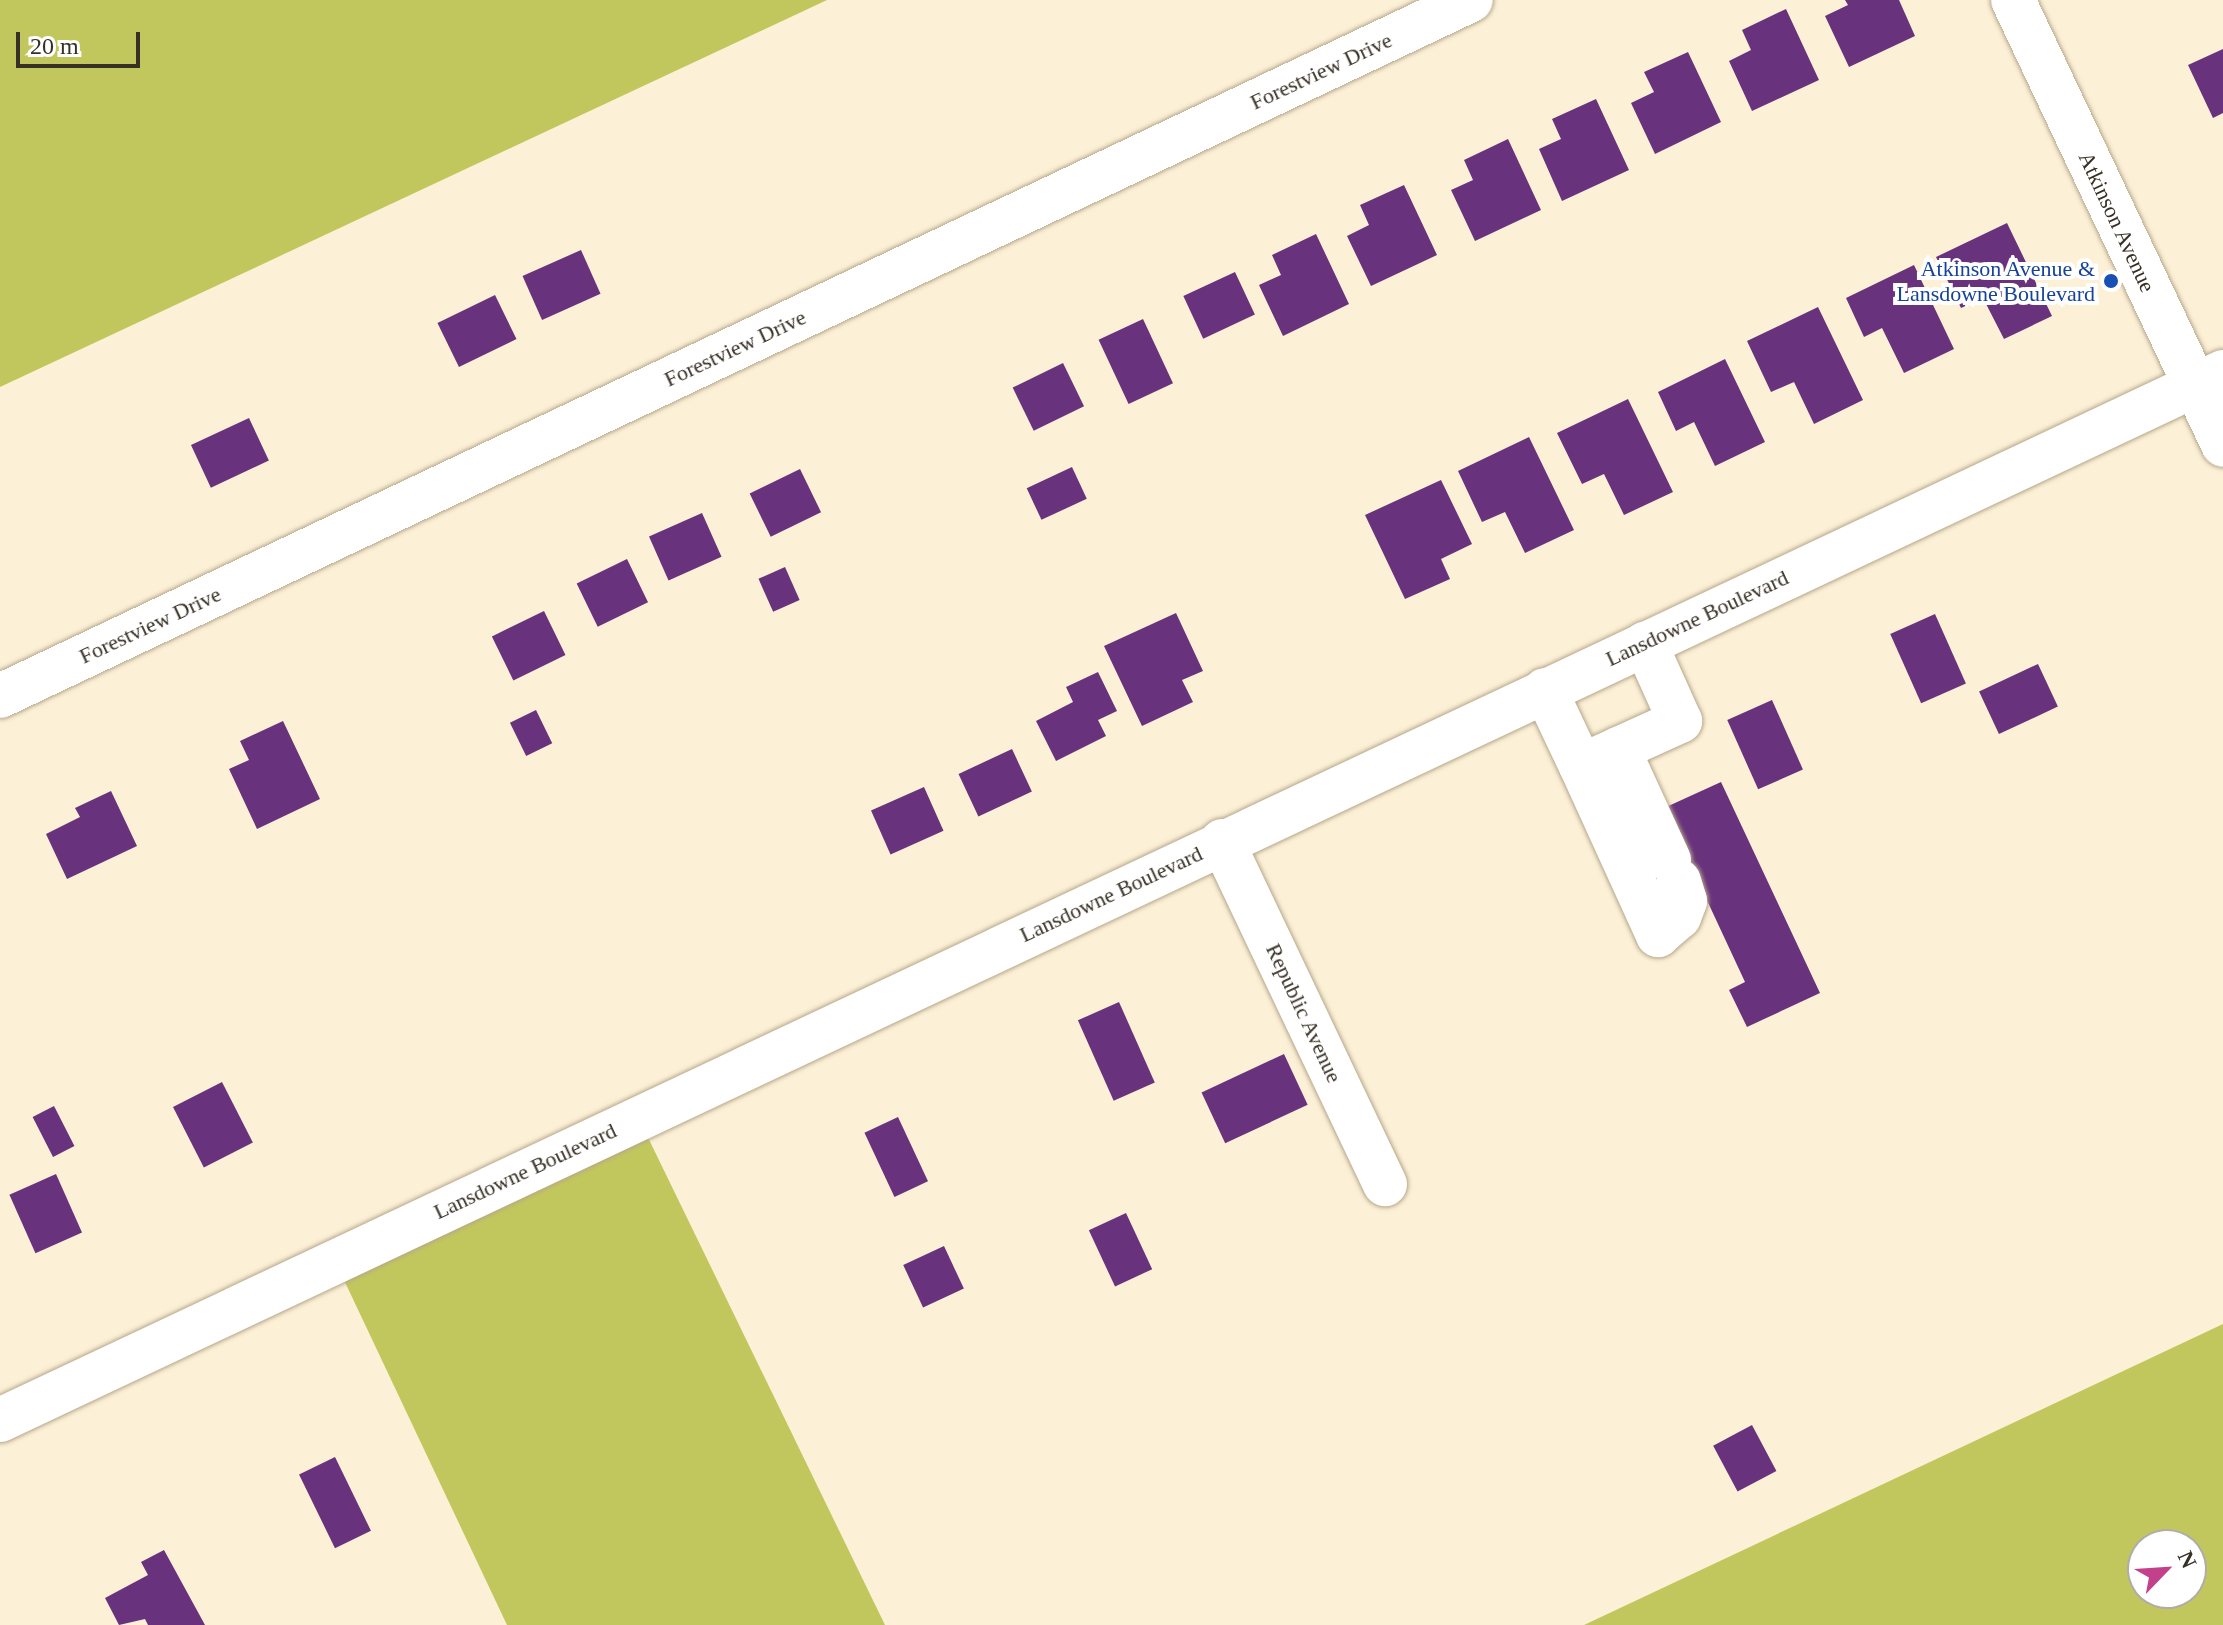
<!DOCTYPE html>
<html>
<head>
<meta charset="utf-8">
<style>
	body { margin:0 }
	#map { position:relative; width:2223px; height:1625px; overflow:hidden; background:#fcf0d7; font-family:"Times New Roman",serif }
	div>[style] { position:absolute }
	.forest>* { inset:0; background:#c2c75d }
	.building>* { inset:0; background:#68327c; transform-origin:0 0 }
	.roads { filter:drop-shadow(0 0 2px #b6a78a) drop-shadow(0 0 2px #b6a78a) }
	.minor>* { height:44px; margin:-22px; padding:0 22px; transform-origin:22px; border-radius:22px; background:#fff }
	.dots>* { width:22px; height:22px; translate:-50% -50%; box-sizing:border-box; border:4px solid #fff; border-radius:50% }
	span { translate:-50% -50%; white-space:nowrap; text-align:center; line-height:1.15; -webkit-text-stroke:8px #fff; paint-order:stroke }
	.street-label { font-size:22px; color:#373125 }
	.transit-label { font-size:22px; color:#164399 }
	.right { translate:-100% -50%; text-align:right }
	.north { position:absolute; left:2127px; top:1529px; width:80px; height:80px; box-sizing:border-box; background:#fff; border:2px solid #afada8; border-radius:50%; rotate:65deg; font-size:22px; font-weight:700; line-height:32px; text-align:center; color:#373125 }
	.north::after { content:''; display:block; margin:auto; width:28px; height:36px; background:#c3418a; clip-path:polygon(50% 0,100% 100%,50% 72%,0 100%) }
	.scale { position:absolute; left:16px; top:32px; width:124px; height:36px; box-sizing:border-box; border:4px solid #373125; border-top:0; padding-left:10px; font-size:24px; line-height:28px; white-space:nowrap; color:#373125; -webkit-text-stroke:6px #fff; paint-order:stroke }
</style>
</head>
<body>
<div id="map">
	<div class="forest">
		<div style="clip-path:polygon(0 0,827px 0,0 387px)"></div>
		<div style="clip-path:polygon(638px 1117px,885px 1625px,507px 1625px,335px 1261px)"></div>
		<div style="clip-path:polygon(evenodd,2223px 1324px,2223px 1625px,1584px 1625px,2223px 1324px,2143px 1545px,2191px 1545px,2191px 1593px,2143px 1593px,2143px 1545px)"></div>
	</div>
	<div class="building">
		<div style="clip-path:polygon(1845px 0,1899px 0,1915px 36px,1849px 67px,1825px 16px,1848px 5px)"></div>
		<div style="clip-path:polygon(1786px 9px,1819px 80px,1752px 111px,1729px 61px,1751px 50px,1742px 30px)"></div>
		<div style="clip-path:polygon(2223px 49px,2223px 113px,2213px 118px,2188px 65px)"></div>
		<div style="clip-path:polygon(1688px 52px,1721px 122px,1655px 154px,1631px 103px,1654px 92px,1644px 72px)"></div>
		<div style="clip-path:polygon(1596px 99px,1629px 170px,1562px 201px,1539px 149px,1561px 139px,1552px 119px)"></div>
		<div style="clip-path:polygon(1508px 139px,1541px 210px,1475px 241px,1451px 190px,1473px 180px,1464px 160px)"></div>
		<div style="clip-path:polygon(1404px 185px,1437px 255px,1371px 286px,1347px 236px,1369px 225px,1360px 205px)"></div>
		<div style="clip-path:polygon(2007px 223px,2052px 316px,2004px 339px,1983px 298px,1961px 308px,1936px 257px)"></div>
		<div style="clip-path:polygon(1316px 234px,1349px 304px,1283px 336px,1259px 285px,1281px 275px,1272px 255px)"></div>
		<div style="left:581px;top:250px;width:48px;height:64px;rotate:66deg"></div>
		<div style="clip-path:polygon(1914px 265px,1954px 349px,1904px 373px,1882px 328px,1864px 337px,1846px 298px)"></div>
		<div style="left:1235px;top:272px;width:47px;height:57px;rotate:65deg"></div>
		<div style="left:495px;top:295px;width:49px;height:64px;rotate:64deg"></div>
		<div style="clip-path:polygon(1818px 307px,1863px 400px,1814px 424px,1794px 382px,1771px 392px,1747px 341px)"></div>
		<div style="left:1143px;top:319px;width:71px;height:49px;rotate:65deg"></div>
		<div style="clip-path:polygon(1725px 359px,1765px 442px,1715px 466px,1694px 422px,1676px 431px,1658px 392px)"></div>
		<div style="left:1063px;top:363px;width:48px;height:56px;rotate:64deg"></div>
		<div style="clip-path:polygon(1628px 399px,1673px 492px,1624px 515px,1604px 474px,1582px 484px,1557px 433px)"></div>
		<div style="left:249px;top:418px;width:47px;height:64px;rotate:65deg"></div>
		<div style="clip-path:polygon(1529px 437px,1574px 530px,1525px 553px,1505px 512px,1482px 522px,1458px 471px)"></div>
		<div style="left:1072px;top:467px;width:35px;height:50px;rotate:65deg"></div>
		<div style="left:800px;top:469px;width:48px;height:56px;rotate:64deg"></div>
		<div style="clip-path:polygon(1441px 480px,1472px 544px,1441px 559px,1450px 579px,1405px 599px,1365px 515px)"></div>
		<div style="left:702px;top:513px;width:48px;height:58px;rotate:66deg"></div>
		<div style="left:627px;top:559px;width:48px;height:56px;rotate:64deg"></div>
		<div style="left:785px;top:567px;width:36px;height:29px;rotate:66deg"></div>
		<div style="left:544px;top:611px;width:49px;height:58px;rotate:64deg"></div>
		<div style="clip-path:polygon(1176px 613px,1203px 671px,1182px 680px,1193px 702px,1142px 726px,1104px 646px)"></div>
		<div style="left:1935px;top:614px;width:76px;height:49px;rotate:66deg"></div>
		<div style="left:2038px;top:664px;width:47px;height:65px;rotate:65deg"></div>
		<div style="clip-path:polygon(1098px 672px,1117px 711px,1098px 720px,1106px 736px,1056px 761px,1036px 721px,1073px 702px,1066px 687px)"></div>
		<div style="left:1772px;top:700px;width:76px;height:49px;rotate:66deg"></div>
		<div style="left:536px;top:710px;width:37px;height:29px;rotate:64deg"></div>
		<div style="clip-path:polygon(283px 721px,320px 799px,257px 829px,229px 769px,249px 760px,240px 741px)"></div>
		<div style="left:1012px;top:749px;width:47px;height:59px;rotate:65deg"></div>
		<div style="clip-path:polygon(1721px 782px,1820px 993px,1747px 1027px,1729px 990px,1745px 982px,1664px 808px)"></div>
		<div style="left:924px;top:787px;width:48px;height:58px;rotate:66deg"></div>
		<div style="clip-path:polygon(111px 791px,137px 846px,67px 879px,46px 834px,80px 817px,75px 808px)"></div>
		<div style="left:1119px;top:1002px;width:88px;height:45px;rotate:66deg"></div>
		<div style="left:1284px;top:1054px;width:56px;height:91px;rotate:65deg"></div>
		<div style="left:222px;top:1082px;width:68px;height:55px;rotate:63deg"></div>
		<div style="left:54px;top:1106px;width:45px;height:24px;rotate:63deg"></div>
		<div style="left:898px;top:1117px;width:71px;height:37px;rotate:65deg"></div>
		<div style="left:56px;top:1174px;width:64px;height:51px;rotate:66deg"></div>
		<div style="left:1126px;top:1213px;width:62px;height:41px;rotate:65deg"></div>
		<div style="left:944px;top:1246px;width:47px;height:45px;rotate:65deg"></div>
		<div style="left:1752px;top:1425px;width:52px;height:44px;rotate:62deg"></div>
		<div style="left:335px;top:1457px;width:82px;height:40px;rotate:64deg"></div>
		<div style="clip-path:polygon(164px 1550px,205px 1625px,148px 1625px,145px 1619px,119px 1625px,105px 1598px,148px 1575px,141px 1562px)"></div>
	</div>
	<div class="roads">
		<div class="minor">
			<div style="left:2013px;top:0;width:492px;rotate:64.7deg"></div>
			<div style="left:1545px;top:690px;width:84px;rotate:64.7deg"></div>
			<div style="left:1581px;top:766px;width:109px;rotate:-24.4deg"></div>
			<div style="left:1680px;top:721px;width:85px;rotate:-114.2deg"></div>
			<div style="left:0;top:696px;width:1627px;rotate:-25.32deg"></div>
			<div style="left:1618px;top:749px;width:122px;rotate:65.3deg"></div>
			<div style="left:1581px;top:766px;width:186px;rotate:65.5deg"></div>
			<div style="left:1658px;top:935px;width:28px;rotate:-41deg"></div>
			<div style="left:1679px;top:917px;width:17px;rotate:-69deg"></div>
			<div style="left:1685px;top:901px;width:21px;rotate:-107deg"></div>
			<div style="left:1222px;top:841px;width:380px;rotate:64.6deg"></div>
			<div style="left:0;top:1420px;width:2458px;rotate:-25.24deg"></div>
		</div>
	</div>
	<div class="dots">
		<div style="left:2111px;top:281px;background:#1a4fb4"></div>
	</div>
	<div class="street-label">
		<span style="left:1321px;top:71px;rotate:-25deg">Forestview Drive</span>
		<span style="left:2117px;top:222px;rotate:65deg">Atkinson Avenue</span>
		<span style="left:735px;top:348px;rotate:-25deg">Forestview Drive</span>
		<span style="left:1697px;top:618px;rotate:-25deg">Lansdowne Boulevard</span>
		<span style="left:150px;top:625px;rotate:-25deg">Forestview Drive</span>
		<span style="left:1111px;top:894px;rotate:-25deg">Lansdowne Boulevard</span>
		<span style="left:1304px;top:1013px;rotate:65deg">Republic Avenue</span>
		<span style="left:525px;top:1171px;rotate:-25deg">Lansdowne Boulevard</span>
	</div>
	<div class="transit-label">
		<span class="right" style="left:2095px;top:281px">Atkinson Avenue &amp;<br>Lansdowne Boulevard</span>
	</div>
	<div class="north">N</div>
	<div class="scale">20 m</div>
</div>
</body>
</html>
